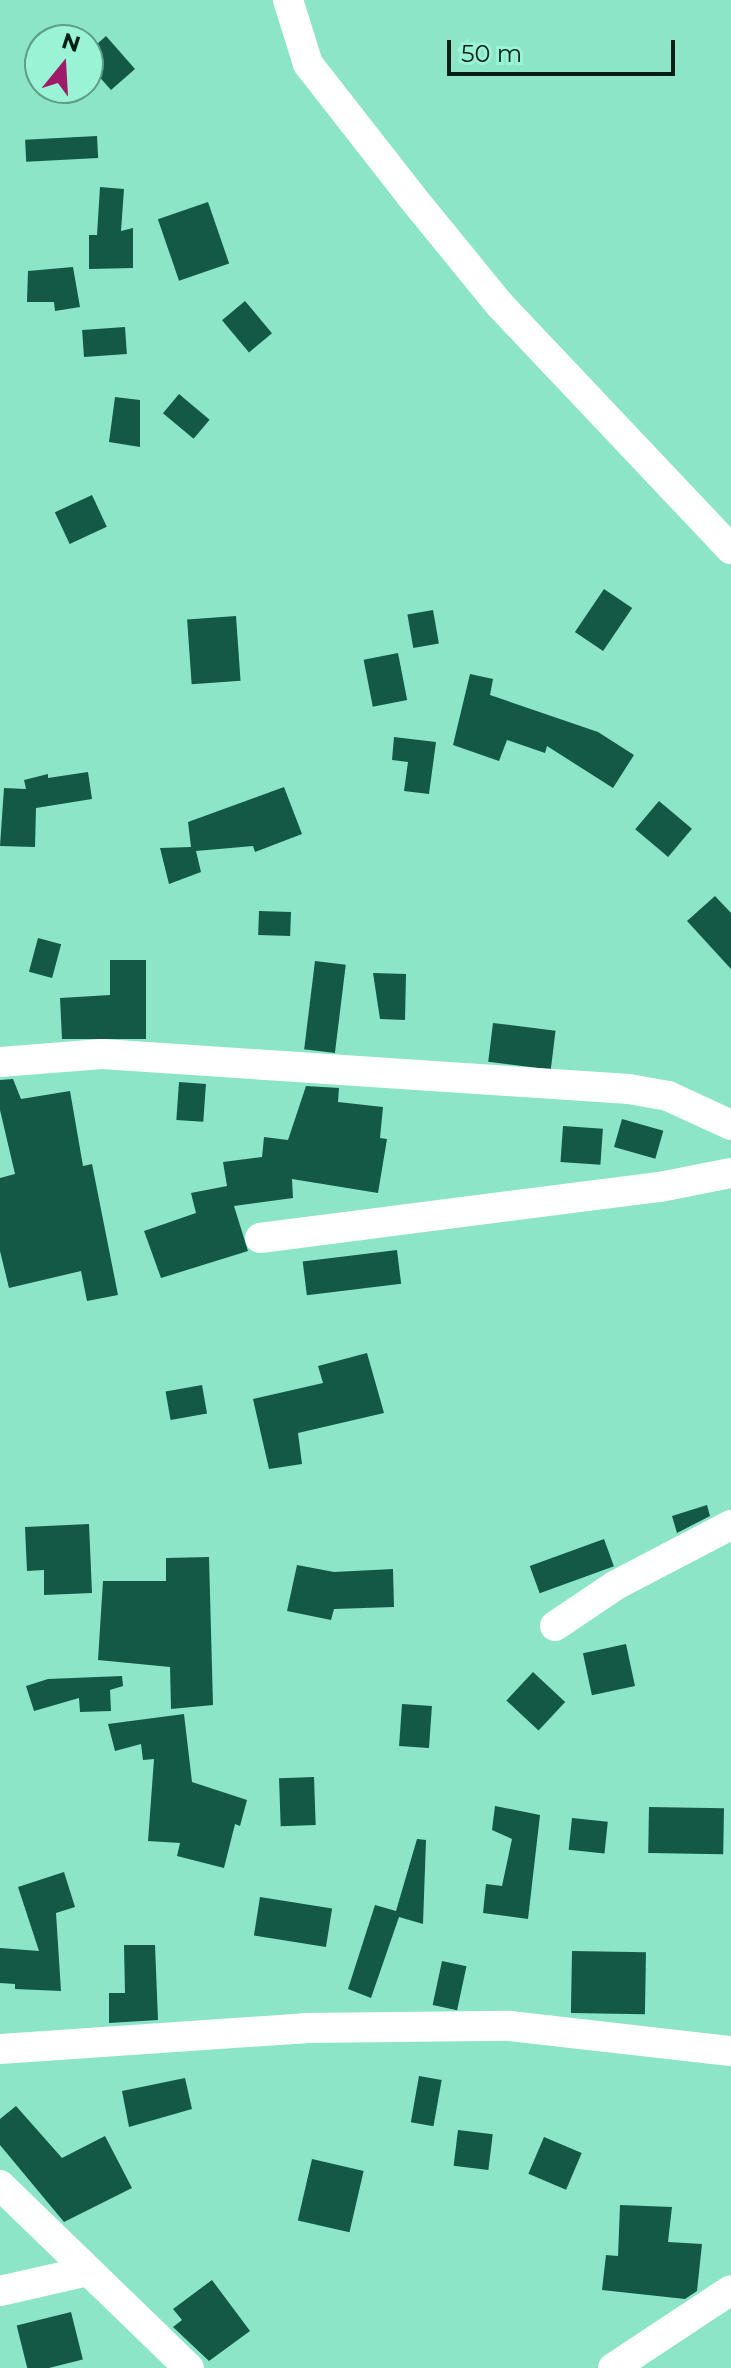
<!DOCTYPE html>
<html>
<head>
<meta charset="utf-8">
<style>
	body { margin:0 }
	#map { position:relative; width:731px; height:2368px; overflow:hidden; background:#8ce5c7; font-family:Montserrat,sans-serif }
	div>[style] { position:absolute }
	.building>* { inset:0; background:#135946; transform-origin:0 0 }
	.minor>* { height:30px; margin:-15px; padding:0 15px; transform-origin:15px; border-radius:15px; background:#fff }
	span { translate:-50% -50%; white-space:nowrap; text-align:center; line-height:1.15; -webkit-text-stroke:8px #99f3d4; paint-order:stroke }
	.north { position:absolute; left:24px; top:24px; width:80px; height:80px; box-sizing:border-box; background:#99f3d4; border:2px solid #5d9e88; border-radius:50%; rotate:18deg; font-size:22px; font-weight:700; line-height:32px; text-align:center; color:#021f16 }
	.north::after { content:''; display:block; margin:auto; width:28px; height:36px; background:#9f1a69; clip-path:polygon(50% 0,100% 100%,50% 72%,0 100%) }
	.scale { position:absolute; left:447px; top:40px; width:228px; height:36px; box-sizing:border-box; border:4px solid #021f16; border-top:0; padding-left:10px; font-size:24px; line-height:28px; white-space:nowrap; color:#021f16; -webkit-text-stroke:6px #99f3d4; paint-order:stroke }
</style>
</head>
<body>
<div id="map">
	<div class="building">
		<div style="clip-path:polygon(106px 36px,135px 69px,111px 90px,88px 64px,88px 52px)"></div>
		<div style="left:97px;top:136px;width:22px;height:72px;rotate:87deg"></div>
		<div style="clip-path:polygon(100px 187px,124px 189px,121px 231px,133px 228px,133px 268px,89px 269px,89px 235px,97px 235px)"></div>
		<div style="left:208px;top:202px;width:65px;height:53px;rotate:71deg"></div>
		<div style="clip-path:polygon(73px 267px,80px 307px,55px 311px,54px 302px,27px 302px,28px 271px)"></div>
		<div style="left:245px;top:301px;width:42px;height:30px;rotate:50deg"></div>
		<div style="left:125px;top:327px;width:27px;height:43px;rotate:86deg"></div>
		<div style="left:179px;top:394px;width:40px;height:25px;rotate:40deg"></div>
		<div style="clip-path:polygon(115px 397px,140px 400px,140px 447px,109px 442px)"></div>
		<div style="left:92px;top:495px;width:35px;height:41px;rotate:65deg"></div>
		<div style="left:604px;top:589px;width:34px;height:52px;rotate:34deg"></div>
		<div style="left:433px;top:610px;width:34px;height:26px;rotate:80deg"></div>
		<div style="left:236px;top:616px;width:65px;height:49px;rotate:86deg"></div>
		<div style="left:398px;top:653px;width:48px;height:35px;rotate:79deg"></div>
		<div style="clip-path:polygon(470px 674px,493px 679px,490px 695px,598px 732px,634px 755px,613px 788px,547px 746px,545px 753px,507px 740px,499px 761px,453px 745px)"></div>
		<div style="clip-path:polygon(394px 737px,436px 742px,429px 794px,404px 791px,408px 762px,392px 760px)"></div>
		<div style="clip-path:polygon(88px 772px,92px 799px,36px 808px,35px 847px,0 846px,4px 788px,26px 789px,24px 780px,48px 774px,48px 778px)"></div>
		<div style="clip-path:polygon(284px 787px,302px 834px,255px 852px,253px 846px,196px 851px,201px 872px,169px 884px,160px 848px,191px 847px,188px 822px)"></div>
		<div style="left:659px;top:801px;width:43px;height:37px;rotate:40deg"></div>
		<div style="clip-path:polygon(715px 896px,731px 913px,731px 969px,687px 921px)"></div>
		<div style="left:259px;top:911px;width:32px;height:24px;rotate:2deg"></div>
		<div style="left:38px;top:938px;width:24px;height:35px;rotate:15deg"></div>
		<div style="clip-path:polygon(110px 960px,146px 960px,146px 1039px,62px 1039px,60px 998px,110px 995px)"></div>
		<div style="left:315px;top:961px;width:31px;height:89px;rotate:7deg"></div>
		<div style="clip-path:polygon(373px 973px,406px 974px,405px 1020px,380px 1019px)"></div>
		<div style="left:493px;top:1023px;width:63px;height:39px;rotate:7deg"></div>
		<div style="clip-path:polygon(13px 1079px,21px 1099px,70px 1091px,83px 1166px,92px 1164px,118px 1295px,87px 1301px,81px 1271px,9px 1288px,0 1251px,0 1178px,15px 1174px,0 1110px,0 1080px)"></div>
		<div style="left:179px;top:1082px;width:27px;height:38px;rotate:4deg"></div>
		<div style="clip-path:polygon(306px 1086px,339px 1088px,338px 1102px,383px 1107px,380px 1138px,387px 1139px,378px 1193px,292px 1179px,293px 1198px,234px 1206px,248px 1251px,161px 1278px,144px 1231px,196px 1213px,191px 1193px,227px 1186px,223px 1162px,262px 1157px,264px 1137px,288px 1140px)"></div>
		<div style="left:622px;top:1119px;width:43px;height:29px;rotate:16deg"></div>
		<div style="left:563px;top:1126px;width:40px;height:36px;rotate:4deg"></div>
		<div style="left:397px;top:1250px;width:34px;height:95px;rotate:83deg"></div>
		<div style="clip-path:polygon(367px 1353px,384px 1413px,298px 1433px,302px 1464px,269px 1469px,253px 1399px,323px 1383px,318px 1366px)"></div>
		<div style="left:202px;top:1385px;width:29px;height:37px;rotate:80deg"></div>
		<div style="clip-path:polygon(707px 1505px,710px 1516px,677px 1533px,672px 1516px)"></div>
		<div style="clip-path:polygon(89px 1524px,92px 1593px,44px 1595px,44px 1570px,27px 1571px,25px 1527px)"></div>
		<div style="left:604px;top:1539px;width:29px;height:79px;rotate:70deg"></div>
		<div style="clip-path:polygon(209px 1557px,213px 1705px,171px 1709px,170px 1667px,98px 1660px,103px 1581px,166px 1581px,166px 1558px)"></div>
		<div style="clip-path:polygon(297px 1565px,334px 1572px,393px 1569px,394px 1607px,334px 1609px,331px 1620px,287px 1611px)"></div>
		<div style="left:626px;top:1644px;width:43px;height:44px;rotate:78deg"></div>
		<div style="left:533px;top:1672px;width:44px;height:39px;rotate:43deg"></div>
		<div style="clip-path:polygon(122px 1676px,123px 1686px,110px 1690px,111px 1711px,80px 1712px,79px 1698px,34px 1711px,26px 1686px,48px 1679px)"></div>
		<div style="left:402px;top:1704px;width:30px;height:42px;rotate:4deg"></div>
		<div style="clip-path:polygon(184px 1714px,192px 1782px,247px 1800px,240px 1826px,235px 1824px,224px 1868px,177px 1856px,180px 1843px,148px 1841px,154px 1759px,143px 1760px,141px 1744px,115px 1751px,108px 1724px)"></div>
		<div style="left:314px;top:1777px;width:48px;height:35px;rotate:88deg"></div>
		<div style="clip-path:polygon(495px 1806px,540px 1815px,528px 1919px,483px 1913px,486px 1884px,502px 1886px,512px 1839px,492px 1830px)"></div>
		<div style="left:649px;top:1807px;width:75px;height:46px;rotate:1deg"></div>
		<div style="left:572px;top:1818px;width:36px;height:32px;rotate:6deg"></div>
		<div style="clip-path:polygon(417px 1839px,426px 1840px,423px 1924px,399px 1917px,371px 1998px,348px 1989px,375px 1905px,396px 1911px)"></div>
		<div style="clip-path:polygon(64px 1872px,75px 1907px,56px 1913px,61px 1991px,15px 1989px,15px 1984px,0 1983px,0 1948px,39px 1951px,18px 1887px)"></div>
		<div style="left:260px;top:1897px;width:73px;height:39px;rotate:9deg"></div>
		<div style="clip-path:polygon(124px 1945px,155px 1945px,158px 2020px,109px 2023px,109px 1993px,125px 1993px)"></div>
		<div style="left:572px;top:1951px;width:74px;height:62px;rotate:1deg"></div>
		<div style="left:442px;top:1961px;width:25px;height:45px;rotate:12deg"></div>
		<div style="left:419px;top:2076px;width:23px;height:47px;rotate:10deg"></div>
		<div style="clip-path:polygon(185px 2078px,192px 2109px,129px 2127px,122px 2091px)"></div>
		<div style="clip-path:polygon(16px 2106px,62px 2158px,105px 2136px,132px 2188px,64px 2222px,0 2145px,0 2119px)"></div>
		<div style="left:458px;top:2130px;width:35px;height:36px;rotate:7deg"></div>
		<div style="left:544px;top:2137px;width:41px;height:40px;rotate:23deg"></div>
		<div style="left:312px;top:2159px;width:53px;height:63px;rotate:13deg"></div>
		<div style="clip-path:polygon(620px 2205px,672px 2207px,668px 2242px,702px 2244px,697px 2291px,685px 2299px,602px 2290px,606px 2255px,618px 2256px)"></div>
		<div style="clip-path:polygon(212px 2280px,250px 2331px,209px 2361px,173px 2327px,182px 2320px,173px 2309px)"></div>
		<div style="left:71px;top:2312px;width:49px;height:56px;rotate:76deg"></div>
	</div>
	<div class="minor">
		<div style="left:288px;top:0;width:67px;rotate:72.6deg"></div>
		<div style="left:308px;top:64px;width:167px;rotate:52deg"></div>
		<div style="left:411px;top:196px;width:141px;rotate:50.8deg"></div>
		<div style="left:500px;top:305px;width:336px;rotate:46.6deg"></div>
		<div style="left:0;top:1062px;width:102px;rotate:-4.5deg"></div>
		<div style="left:102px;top:1054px;width:528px;rotate:3.8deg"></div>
		<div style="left:629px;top:1089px;width:40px;rotate:10deg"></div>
		<div style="left:668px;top:1096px;width:69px;rotate:24.7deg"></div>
		<div style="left:260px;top:1238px;width:403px;rotate:-7.3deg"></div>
		<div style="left:660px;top:1187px;width:72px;rotate:-11.2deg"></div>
		<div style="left:555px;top:1626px;width:73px;rotate:-33.9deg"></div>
		<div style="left:616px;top:1585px;width:130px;rotate:-27.6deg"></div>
		<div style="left:0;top:2049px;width:306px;rotate:-3.9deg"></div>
		<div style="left:305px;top:2028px;width:205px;rotate:-0.6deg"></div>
		<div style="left:510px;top:2026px;width:222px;rotate:6.5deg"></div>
		<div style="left:0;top:2185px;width:263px;rotate:44.1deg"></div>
		<div style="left:0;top:2291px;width:90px;rotate:-12.8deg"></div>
		<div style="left:613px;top:2368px;width:141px;rotate:-33.5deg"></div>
	</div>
	<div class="north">N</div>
	<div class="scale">50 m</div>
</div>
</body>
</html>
